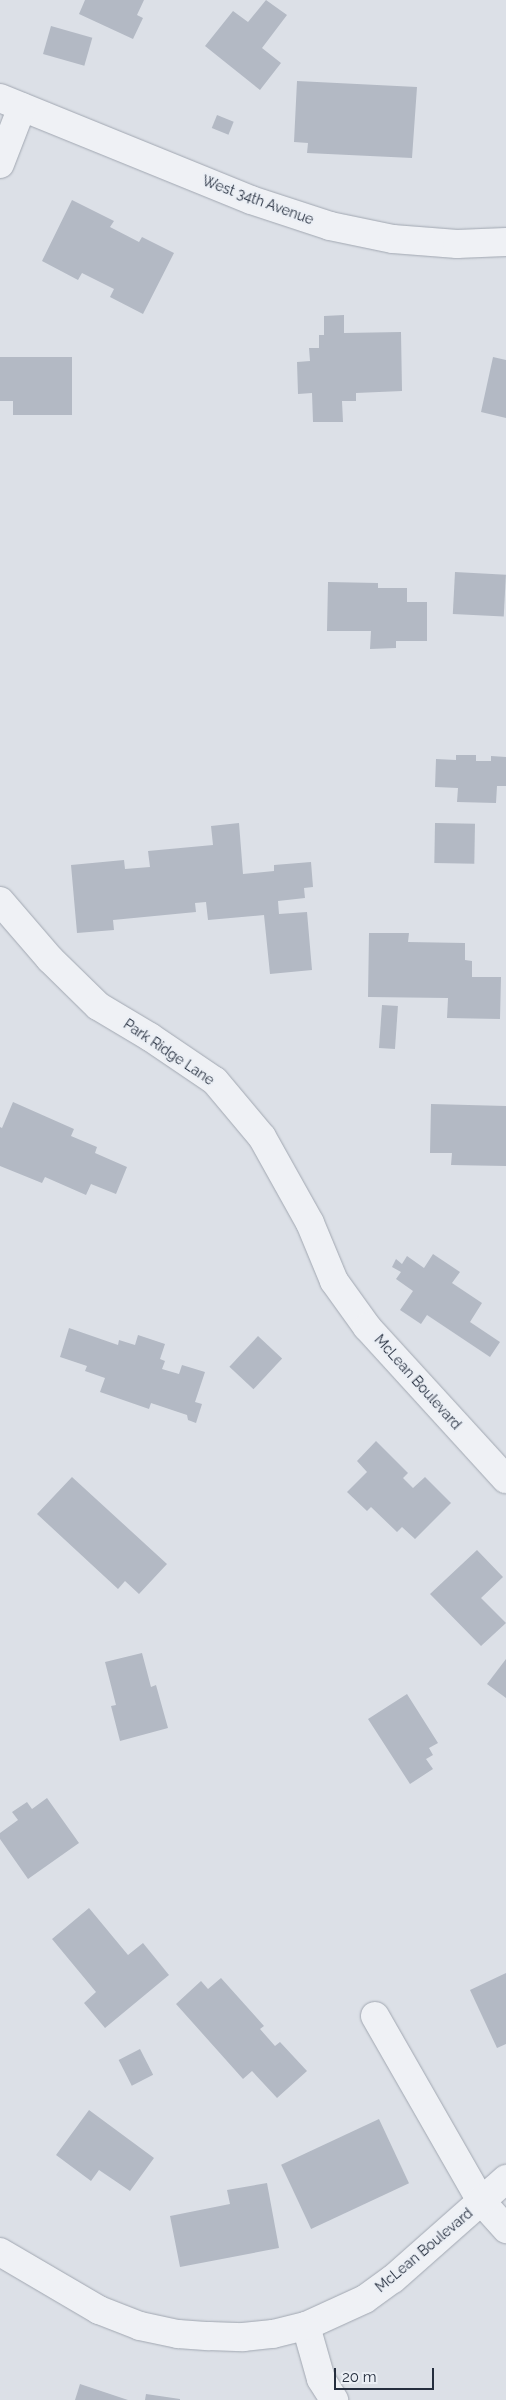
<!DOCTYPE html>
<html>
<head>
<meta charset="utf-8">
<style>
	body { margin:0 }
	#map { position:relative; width:506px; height:2400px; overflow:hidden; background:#dce0e7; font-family:Raleway,sans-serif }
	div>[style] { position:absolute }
	.building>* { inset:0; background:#b3b9c4; transform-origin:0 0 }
	.roads { filter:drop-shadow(0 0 1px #a1a7b1) drop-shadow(0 0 1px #a1a7b1) }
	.minor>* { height:28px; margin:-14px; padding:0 14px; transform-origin:14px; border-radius:14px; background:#eff1f5 }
	.tertiary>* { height:28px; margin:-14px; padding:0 14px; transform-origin:14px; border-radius:14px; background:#eff1f5 }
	span { translate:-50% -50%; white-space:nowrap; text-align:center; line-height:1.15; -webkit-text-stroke:4px #ebeff5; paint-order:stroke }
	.street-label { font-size:14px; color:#252e3e }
	.scale { position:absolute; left:334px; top:2368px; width:100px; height:22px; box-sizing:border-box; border:2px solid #252e3e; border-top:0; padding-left:6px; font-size:15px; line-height:18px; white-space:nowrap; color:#252e3e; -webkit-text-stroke:4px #ebeff5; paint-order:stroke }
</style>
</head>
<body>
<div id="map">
	<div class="building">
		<div style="clip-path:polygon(85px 0,144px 0,137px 15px,143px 18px,133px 39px,79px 14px)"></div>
		<div style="clip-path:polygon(266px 0,287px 15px,262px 48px,281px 63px,260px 90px,205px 46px,233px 11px,248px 22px)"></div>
		<div style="left:51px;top:26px;width:43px;height:29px;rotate:16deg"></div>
		<div style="clip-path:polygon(297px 81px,417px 87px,412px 158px,307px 153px,308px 143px,294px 142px)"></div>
		<div style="left:217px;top:115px;width:18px;height:14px;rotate:22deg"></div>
		<div style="clip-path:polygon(72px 200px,114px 221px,110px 227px,139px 242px,142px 237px,174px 253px,143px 314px,110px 297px,114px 289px,82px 273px,78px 280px,42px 261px)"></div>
		<div style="clip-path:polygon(344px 315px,344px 333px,401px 332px,402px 391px,356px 393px,356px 401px,342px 401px,343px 422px,313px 422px,312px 393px,298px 394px,297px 362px,310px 361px,309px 348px,319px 348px,319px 335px,324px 335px,324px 316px)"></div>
		<div style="clip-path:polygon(0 357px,72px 357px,72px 415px,13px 415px,13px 401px,0 401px)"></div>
		<div style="clip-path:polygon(493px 357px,506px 360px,506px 418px,481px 412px)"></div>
		<div style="left:455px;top:572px;width:51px;height:42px;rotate:3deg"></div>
		<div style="clip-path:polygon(328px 582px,378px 583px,378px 588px,407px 588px,407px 602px,427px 602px,427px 641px,396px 641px,396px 648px,370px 649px,371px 631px,327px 631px)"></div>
		<div style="clip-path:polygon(456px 755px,476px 755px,476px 761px,491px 761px,491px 756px,506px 757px,506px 786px,497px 786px,496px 803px,457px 802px,458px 788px,435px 787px,436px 759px,456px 760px)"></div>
		<div style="clip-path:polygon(239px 823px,243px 874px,274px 871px,274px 865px,311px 862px,313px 887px,304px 888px,305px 898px,278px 901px,279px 914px,307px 912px,312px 970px,270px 974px,264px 915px,208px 920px,206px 902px,195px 903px,196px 912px,113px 920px,114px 930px,77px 933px,71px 865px,124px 860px,125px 869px,150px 867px,148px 851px,213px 845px,211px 826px)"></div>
		<div style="left:435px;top:823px;width:40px;height:40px;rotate:1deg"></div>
		<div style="clip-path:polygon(369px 933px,409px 933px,408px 942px,465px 943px,465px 960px,472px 961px,472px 977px,501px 977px,500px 1019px,447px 1018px,448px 998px,368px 997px)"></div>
		<div style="left:382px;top:1005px;width:16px;height:43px;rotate:4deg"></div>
		<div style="clip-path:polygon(13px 1102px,74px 1129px,71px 1136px,97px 1147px,95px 1153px,127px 1167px,116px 1194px,91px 1184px,86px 1195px,45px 1177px,42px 1183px,0 1166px,0 1127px,2px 1128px)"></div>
		<div style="clip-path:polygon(431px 1104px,506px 1106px,506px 1166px,451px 1165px,452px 1153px,430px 1153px)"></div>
		<div style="clip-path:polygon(433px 1254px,460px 1272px,452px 1283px,482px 1303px,470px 1322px,500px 1342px,490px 1357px,427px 1315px,421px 1324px,400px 1310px,413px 1291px,396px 1279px,401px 1272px,392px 1267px,396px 1259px,402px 1264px,407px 1256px,424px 1268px)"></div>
		<div style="clip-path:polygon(69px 1328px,118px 1345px,119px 1340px,135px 1345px,138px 1335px,165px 1344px,160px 1359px,165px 1361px,162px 1369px,179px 1374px,182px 1365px,205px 1372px,195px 1402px,202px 1404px,196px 1423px,188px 1420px,187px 1415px,151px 1403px,149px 1409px,100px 1392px,105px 1378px,85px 1371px,87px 1366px,60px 1357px)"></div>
		<div style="left:258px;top:1336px;width:33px;height:42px;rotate:43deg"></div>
		<div style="clip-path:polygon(376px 1441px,408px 1473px,403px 1478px,413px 1488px,425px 1477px,451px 1503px,415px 1539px,402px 1527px,397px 1532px,371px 1507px,367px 1511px,347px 1492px,367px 1472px,357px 1461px)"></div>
		<div style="clip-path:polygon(72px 1477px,167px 1564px,139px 1594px,125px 1581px,118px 1589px,37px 1514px)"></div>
		<div style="clip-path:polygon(477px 1550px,503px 1577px,481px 1598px,506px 1623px,481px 1646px,430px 1594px)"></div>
		<div style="clip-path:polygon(142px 1653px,151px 1687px,156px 1685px,168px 1728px,120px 1741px,111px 1706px,116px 1705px,105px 1662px)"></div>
		<div style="clip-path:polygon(506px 1659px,506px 1698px,487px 1684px)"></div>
		<div style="clip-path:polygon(407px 1694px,438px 1743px,429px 1748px,433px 1755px,426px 1759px,433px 1769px,410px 1784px,368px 1719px)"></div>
		<div style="clip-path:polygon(47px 1798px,79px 1843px,28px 1879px,0 1839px,0 1833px,18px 1820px,12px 1812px,27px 1802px,32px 1809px)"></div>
		<div style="clip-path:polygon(89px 1908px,128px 1955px,143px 1943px,169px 1975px,105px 2028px,84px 2003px,96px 1992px,52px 1939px)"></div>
		<div style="clip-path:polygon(506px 1973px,506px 2044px,497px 2048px,470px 1990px)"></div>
		<div style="clip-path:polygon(221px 1978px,264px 2026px,260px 2029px,275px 2046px,280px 2042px,307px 2071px,277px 2098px,252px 2071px,243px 2079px,176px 2004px,201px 1981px,208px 1989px)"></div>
		<div style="left:140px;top:2049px;width:29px;height:24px;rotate:63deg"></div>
		<div style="clip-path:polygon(89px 2110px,154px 2158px,130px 2191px,99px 2170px,91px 2181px,56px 2155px)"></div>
		<div style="left:379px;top:2119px;width:71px;height:108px;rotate:65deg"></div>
		<div style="clip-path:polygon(267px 2183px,279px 2248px,180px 2267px,170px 2216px,230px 2204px,227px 2190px)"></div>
		<div style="clip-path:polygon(80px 2384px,128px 2400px,75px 2400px)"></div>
		<div style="clip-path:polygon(146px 2394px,180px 2399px,180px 2400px,145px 2400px)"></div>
	</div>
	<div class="roads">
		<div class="minor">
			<div style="left:0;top:98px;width:271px;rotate:22.1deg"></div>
			<div style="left:251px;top:200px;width:83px;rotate:18.2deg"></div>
			<div style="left:330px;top:226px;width:64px;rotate:11.7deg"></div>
			<div style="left:393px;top:239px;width:64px;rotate:4.5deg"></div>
			<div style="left:457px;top:244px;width:49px;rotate:-2.3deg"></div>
			<div style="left:0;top:164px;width:61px;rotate:-68.9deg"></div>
			<div style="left:0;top:901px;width:77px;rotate:49.2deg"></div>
			<div style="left:50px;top:959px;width:67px;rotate:44.4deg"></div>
			<div style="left:98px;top:1006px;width:61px;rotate:30.8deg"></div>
			<div style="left:150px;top:1037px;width:78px;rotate:34.1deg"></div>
			<div style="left:215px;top:1081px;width:73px;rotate:50deg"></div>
			<div style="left:262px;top:1137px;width:98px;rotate:60.8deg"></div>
			<div style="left:310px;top:1223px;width:63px;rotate:67.5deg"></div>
			<div style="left:334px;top:1281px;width:57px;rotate:54.3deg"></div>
			<div style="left:367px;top:1327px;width:206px;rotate:47.6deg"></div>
			<div style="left:375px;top:2016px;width:213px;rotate:60.2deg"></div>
			<div style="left:481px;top:2201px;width:38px;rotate:48deg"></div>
			<div style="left:306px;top:2326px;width:55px;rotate:74.2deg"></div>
			<div style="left:321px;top:2379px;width:25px;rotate:58deg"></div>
		</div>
		<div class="tertiary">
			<div style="left:0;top:2252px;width:115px;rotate:30.4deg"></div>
			<div style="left:99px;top:2310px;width:44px;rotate:21.3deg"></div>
			<div style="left:140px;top:2326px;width:39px;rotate:12deg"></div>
			<div style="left:178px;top:2334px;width:31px;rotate:4deg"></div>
			<div style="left:209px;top:2336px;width:34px;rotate:2deg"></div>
			<div style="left:243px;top:2337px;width:30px;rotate:-6deg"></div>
			<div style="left:273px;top:2334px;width:34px;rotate:-14deg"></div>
			<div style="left:306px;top:2326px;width:65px;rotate:-24.6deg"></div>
			<div style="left:365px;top:2299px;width:34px;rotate:-36deg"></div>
			<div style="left:393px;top:2279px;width:151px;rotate:-41.5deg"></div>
		</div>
	</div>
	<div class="street-label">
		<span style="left:258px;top:200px;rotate:20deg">West 34th Avenue</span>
		<span style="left:169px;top:1052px;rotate:34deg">Park Ridge Lane</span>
		<span style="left:418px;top:1382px;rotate:48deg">McLean Boulevard</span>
		<span style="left:424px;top:2250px;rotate:-40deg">McLean Boulevard</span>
	</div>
	<div class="scale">20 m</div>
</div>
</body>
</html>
